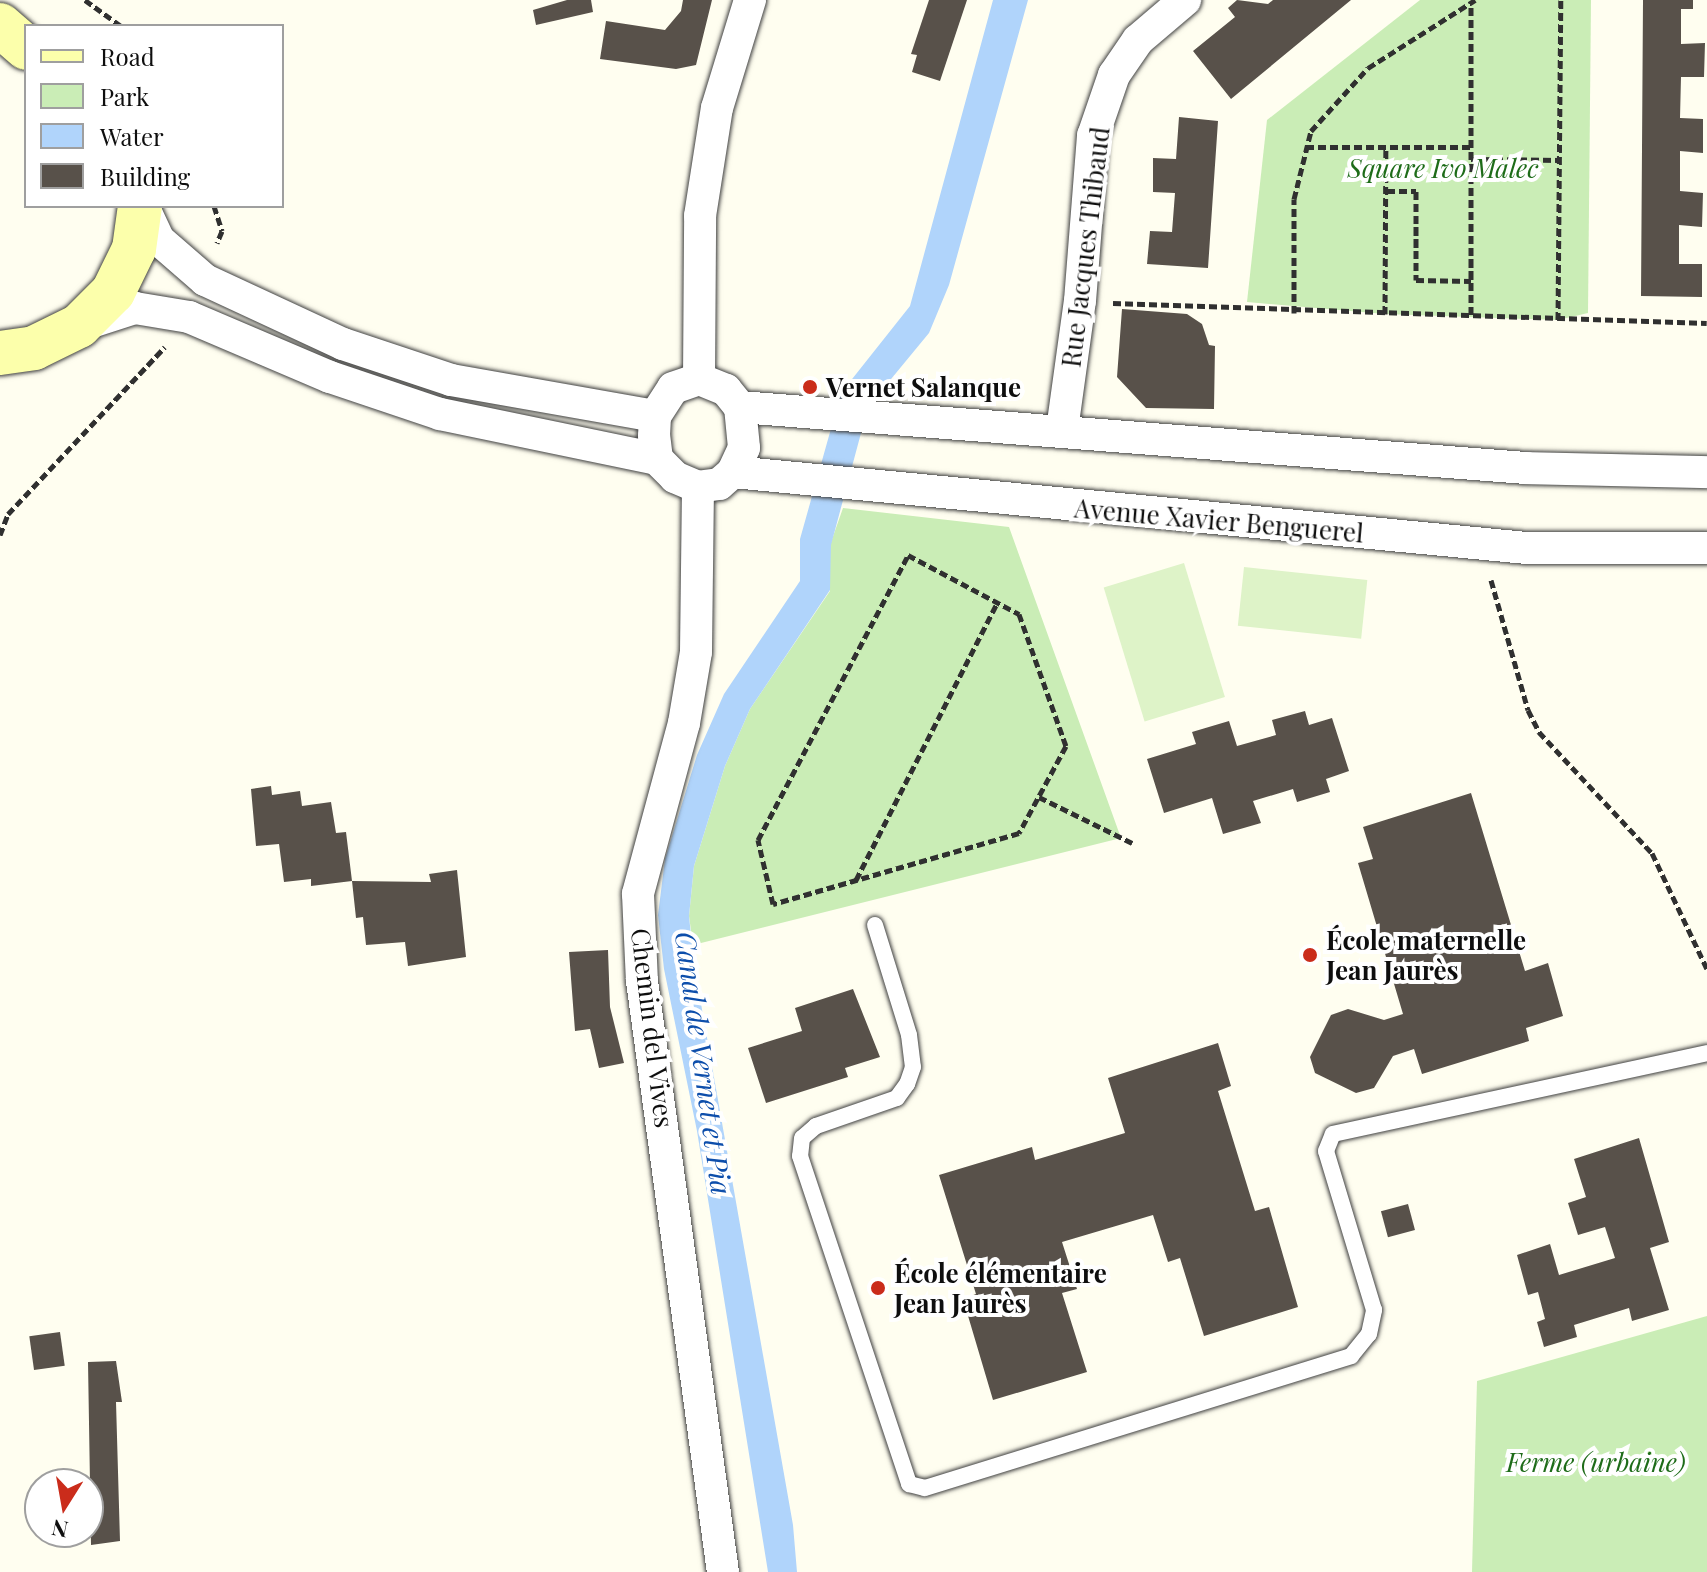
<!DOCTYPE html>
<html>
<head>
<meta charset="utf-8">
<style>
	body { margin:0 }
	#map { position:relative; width:1707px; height:1572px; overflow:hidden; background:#fffef0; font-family:"Playfair Display",serif }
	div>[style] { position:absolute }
	.green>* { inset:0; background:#caedb6 }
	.pitch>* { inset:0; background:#def3c8; transform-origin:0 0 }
	.water>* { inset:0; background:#b0d4fb }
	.building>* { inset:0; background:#58514a; transform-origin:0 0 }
	.path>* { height:5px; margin-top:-2.5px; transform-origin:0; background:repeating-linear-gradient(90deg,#303030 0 8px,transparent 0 12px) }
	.roads { filter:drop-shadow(0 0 2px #414141) drop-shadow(0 0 2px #414141) }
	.lane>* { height:16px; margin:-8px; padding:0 8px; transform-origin:8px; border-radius:8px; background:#fff }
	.street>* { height:32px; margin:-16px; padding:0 16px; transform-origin:16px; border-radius:16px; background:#fff }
	.secondary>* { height:44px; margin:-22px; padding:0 22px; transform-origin:22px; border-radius:22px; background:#fcffab }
	.dots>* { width:22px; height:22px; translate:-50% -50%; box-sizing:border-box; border:4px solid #fff; border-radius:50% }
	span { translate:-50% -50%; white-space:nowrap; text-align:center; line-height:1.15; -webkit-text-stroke:8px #fff; paint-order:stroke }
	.park-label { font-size:26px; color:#1e6c19; font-style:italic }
	.street-label { font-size:26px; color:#0e0e0e }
	.poi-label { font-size:26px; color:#0e0e0e; font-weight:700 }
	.left { translate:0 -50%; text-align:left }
	.water-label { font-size:28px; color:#0d4eab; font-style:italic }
	.legend { position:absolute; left:24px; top:24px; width:260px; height:184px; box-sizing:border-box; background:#fff; border:2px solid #9f9f9f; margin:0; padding:10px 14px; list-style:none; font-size:24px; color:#0e0e0e }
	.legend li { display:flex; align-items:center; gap:16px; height:40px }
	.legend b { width:40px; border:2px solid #9f9f9f }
	.north { position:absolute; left:24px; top:1468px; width:80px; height:80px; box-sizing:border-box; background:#fff; border:2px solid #9f9f9f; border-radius:50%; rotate:191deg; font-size:22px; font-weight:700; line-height:32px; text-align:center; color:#0e0e0e }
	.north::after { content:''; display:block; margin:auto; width:28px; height:36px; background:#ca2c1b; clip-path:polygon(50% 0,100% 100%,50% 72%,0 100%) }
</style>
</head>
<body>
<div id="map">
	<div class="green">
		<div style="clip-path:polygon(1420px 0,1591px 0,1588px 313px,1558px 320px,1385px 314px,1247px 302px,1267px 120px)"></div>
		<div style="clip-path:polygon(843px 508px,1009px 527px,1121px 838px,693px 945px,689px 916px,694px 866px,725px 766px,750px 709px,830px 591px,830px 545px)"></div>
		<div style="clip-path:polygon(1707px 1316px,1707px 1572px,1472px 1572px,1477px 1381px)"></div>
	</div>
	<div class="pitch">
		<div style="left:1184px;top:563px;width:140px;height:84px;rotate:73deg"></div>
		<div style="left:1244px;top:567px;width:124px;height:59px;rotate:6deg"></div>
	</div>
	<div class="water">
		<div style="clip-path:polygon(993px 0,1028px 0,949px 285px,929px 333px,868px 407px,831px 545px,830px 590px,750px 709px,725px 766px,694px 866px,689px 916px,694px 964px,793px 1525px,797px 1572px,768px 1572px,697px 1131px,664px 969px,658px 915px,665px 859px,697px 755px,724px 694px,800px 581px,800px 539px,841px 393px,910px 306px)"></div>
	</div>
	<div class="building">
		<div style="clip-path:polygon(567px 0,591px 0,593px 12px,536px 25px,533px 10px)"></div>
		<div style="clip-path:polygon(683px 0,712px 0,696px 65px,676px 69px,600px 59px,606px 21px,665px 30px,681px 11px)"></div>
		<div style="clip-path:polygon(929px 0,967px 0,940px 81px,912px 72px,917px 55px,911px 54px)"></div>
		<div style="clip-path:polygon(1237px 0,1268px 4px,1273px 0,1351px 0,1231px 99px,1193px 51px,1235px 17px,1228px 8px)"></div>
		<div style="clip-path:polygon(1643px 0,1693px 0,1693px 9px,1681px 9px,1681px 44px,1705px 43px,1704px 77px,1681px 77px,1680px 118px,1703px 119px,1703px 153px,1680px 151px,1680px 191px,1703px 193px,1702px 227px,1679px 225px,1679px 264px,1702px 264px,1702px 297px,1641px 296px)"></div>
		<div style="clip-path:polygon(1179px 117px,1218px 121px,1208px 268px,1147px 264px,1150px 231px,1172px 232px,1175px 193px,1153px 192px,1153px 158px,1176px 159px)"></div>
		<div style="clip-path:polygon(1122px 309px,1187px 314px,1202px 324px,1209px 345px,1215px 346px,1214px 409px,1146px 408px,1117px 377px)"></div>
		<div style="clip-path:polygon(1305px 711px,1309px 725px,1332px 718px,1349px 771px,1326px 779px,1330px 792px,1297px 802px,1293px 789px,1253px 801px,1261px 823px,1223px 834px,1212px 798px,1164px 813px,1147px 759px,1196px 744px,1192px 732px,1229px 721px,1237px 746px,1276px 735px,1272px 720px)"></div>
		<div style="clip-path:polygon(271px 786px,272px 795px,300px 791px,302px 806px,331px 802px,336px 833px,346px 832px,352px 881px,311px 886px,311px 879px,284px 882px,279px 844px,256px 846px,251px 789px)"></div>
		<div style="clip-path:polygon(1471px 793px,1525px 971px,1548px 963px,1563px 1016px,1526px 1028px,1529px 1041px,1422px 1074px,1414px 1049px,1393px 1056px,1374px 1088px,1356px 1093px,1315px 1073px,1310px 1057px,1331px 1015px,1348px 1009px,1384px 1020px,1403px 1014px,1358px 863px,1373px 859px,1363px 827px)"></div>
		<div style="clip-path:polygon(457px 870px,466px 957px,408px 966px,405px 942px,366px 945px,363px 917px,356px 918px,352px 881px,431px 882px,429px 874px)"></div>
		<div style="clip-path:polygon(608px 950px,610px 1007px,624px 1063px,599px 1068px,590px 1029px,575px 1031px,569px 952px)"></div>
		<div style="clip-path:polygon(853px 989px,880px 1057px,845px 1068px,848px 1077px,766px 1103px,748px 1048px,802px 1031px,795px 1008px)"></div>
		<div style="clip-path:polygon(1218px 1043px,1231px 1086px,1218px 1091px,1255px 1211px,1269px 1207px,1298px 1307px,1204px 1336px,1180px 1258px,1168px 1262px,1153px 1215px,1062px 1242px,1077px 1289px,1062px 1293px,1087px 1372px,993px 1400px,963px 1299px,976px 1294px,939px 1175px,1032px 1147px,1035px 1160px,1125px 1133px,1108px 1078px)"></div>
		<div style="clip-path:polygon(1639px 1138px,1669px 1242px,1650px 1248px,1669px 1310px,1632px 1321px,1629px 1308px,1574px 1325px,1577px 1337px,1544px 1347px,1537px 1322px,1545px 1319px,1538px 1292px,1528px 1295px,1517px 1255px,1550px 1244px,1559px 1275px,1615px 1258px,1605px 1227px,1578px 1235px,1568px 1203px,1586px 1197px,1574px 1159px)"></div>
		<div style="left:1408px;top:1204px;width:27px;height:28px;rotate:75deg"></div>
		<div style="left:60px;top:1332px;width:34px;height:31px;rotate:82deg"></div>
		<div style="clip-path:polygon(116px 1361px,122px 1402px,116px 1402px,120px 1541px,91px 1545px,88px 1362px)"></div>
	</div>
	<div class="path">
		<div style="left:85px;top:0;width:44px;rotate:35.8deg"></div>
		<div style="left:1306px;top:147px;width:165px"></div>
		<div style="left:1471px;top:159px;width:89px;rotate:0.6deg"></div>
		<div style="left:1387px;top:191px;width:29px"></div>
		<div style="left:1416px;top:191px;width:89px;rotate:90deg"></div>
		<div style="left:1416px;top:280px;width:55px;rotate:1deg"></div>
		<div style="left:214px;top:206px;width:26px;rotate:72deg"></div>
		<div style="left:222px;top:231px;width:13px;rotate:113deg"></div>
		<div style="left:1113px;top:303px;width:594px;rotate:1.93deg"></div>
		<div style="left:1294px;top:313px;width:114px;rotate:-90deg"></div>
		<div style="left:1294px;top:199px;width:70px;rotate:-76deg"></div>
		<div style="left:1311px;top:131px;width:85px;rotate:-47.9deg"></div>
		<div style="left:1368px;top:68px;width:127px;rotate:-32.4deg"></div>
		<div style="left:1385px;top:314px;width:167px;rotate:-89.7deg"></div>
		<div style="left:1471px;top:315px;width:313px;rotate:-90deg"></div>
		<div style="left:1558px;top:320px;width:320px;rotate:-89.5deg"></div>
		<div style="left:0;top:535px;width:22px;rotate:-69deg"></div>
		<div style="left:8px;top:514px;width:229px;rotate:-46.8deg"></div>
		<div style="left:908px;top:555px;width:126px;rotate:28deg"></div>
		<div style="left:1019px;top:614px;width:140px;rotate:70.4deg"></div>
		<div style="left:1066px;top:746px;width:99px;rotate:118.4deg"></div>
		<div style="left:1019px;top:833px;width:256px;rotate:163.9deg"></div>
		<div style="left:773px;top:904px;width:66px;rotate:-103.2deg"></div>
		<div style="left:758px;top:840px;width:322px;rotate:-62.2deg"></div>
		<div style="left:1491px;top:580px;width:135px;rotate:74.1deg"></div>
		<div style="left:1528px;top:710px;width:25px;rotate:63deg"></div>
		<div style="left:1539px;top:732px;width:166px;rotate:47deg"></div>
		<div style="left:1652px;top:853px;width:128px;rotate:64.6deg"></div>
		<div style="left:1039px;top:797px;width:104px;rotate:26.3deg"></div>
		<div style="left:856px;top:880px;width:311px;rotate:-63deg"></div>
	</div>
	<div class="roads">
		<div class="lane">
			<div style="left:875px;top:925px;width:115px;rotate:72.8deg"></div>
			<div style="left:909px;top:1035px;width:32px;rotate:83deg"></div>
			<div style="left:913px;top:1067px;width:18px;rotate:109deg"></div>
			<div style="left:907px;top:1084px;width:17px;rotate:126deg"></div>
			<div style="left:897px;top:1098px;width:86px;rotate:160.9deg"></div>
			<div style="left:816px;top:1126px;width:18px;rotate:139deg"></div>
			<div style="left:802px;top:1138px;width:18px;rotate:96deg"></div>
			<div style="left:800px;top:1156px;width:346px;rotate:71.6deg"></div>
			<div style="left:909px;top:1484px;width:16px;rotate:14deg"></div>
			<div style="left:925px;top:1488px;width:446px;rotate:-17.2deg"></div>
			<div style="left:1351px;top:1356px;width:28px;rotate:-51deg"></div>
			<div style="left:1369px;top:1334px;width:25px;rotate:-78deg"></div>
			<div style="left:1374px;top:1310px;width:166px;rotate:-106.8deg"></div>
			<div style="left:1326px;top:1151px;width:18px;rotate:-68deg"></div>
			<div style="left:1333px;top:1134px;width:383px;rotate:-12.2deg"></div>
		</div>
		<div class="street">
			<div style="left:143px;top:206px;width:38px;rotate:65deg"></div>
			<div style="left:159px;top:240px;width:61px;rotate:41deg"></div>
			<div style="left:205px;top:280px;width:152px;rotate:24.9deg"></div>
			<div style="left:343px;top:344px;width:114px;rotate:18.4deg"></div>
			<div style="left:451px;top:380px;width:207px;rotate:10deg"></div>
			<div style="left:82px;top:325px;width:56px;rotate:-17.8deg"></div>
			<div style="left:135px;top:308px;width:55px;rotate:9.5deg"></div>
			<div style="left:189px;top:317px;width:153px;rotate:23.1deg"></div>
			<div style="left:330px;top:377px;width:116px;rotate:18.6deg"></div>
			<div style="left:440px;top:414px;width:222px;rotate:11.7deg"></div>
			<div style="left:699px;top:379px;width:163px;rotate:-89.6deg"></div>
			<div style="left:700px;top:216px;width:109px;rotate:-81.1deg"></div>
			<div style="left:717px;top:108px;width:113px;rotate:-73deg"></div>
			<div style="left:699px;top:379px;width:29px;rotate:22deg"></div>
			<div style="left:726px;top:390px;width:22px;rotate:51deg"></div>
			<div style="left:740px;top:407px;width:41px;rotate:84.4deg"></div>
			<div style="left:744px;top:448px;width:26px;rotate:115deg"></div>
			<div style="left:733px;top:472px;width:18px;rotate:139deg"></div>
			<div style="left:719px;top:484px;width:21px;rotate:172deg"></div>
			<div style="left:698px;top:487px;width:25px;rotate:-157deg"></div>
			<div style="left:675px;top:477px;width:25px;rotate:-135deg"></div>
			<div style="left:657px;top:459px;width:23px;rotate:-97deg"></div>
			<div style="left:654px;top:436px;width:20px;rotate:-87deg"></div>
			<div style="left:655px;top:416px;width:33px;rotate:-57deg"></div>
			<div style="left:673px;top:388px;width:28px;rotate:-19deg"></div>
			<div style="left:740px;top:407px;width:788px;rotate:4.44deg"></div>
			<div style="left:1526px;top:468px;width:181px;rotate:1.3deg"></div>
			<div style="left:1062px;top:430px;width:130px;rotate:-82.1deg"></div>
			<div style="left:1080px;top:301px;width:166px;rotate:-85.5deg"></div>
			<div style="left:1093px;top:136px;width:65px;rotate:-71deg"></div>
			<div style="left:1114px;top:75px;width:42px;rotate:-55.6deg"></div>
			<div style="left:1138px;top:40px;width:62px;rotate:-40.4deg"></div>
			<div style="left:733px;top:472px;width:798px;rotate:5.47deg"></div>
			<div style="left:1527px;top:548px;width:180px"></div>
			<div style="left:698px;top:487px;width:165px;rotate:90.7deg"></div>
			<div style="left:696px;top:652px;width:72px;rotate:99.6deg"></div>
			<div style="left:684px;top:723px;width:177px;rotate:105.1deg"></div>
			<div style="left:638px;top:894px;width:87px;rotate:87.4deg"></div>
			<div style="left:642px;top:981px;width:597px;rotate:82.2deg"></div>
		</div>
		<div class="secondary">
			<div style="left:0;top:25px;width:35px;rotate:41deg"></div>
			<div style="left:0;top:353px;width:34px;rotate:-8deg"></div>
			<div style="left:34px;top:348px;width:50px;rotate:-26.1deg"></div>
			<div style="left:79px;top:326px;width:48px;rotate:-45deg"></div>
			<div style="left:113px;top:292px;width:48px;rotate:-64deg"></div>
			<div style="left:134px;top:249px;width:43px;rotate:-82.1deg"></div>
		</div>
	</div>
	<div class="dots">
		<div style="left:810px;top:387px;background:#ca2c1b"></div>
		<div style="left:1310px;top:955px;background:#ca2c1b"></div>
		<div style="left:878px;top:1288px;background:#ca2c1b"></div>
	</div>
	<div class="park-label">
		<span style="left:1443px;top:168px">Square Ivo Malec</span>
		<span style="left:1596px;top:1462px">Ferme (urbaine)</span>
	</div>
	<div class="street-label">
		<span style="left:1085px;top:247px;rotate:-83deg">Rue Jacques Thibaud</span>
		<span style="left:1219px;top:520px;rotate:5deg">Avenue Xavier Benguerel</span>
		<span style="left:653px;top:1028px;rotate:83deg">Chemin del Vives</span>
	</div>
	<div class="poi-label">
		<span class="left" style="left:826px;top:387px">Vernet Salanque</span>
		<span class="left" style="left:1326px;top:955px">École maternelle<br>Jean Jaurès</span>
		<span class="left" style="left:894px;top:1288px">École élémentaire<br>Jean Jaurès</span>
	</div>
	<div class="water-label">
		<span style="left:704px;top:1063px;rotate:82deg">Canal de Vernet et Pia</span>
	</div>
	<ul class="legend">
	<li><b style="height:10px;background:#fcffab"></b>Road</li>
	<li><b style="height:22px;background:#caedb6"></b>Park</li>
	<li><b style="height:22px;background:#b0d4fb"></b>Water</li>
	<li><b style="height:22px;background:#58514a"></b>Building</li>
	</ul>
	<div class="north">N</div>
</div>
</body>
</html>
